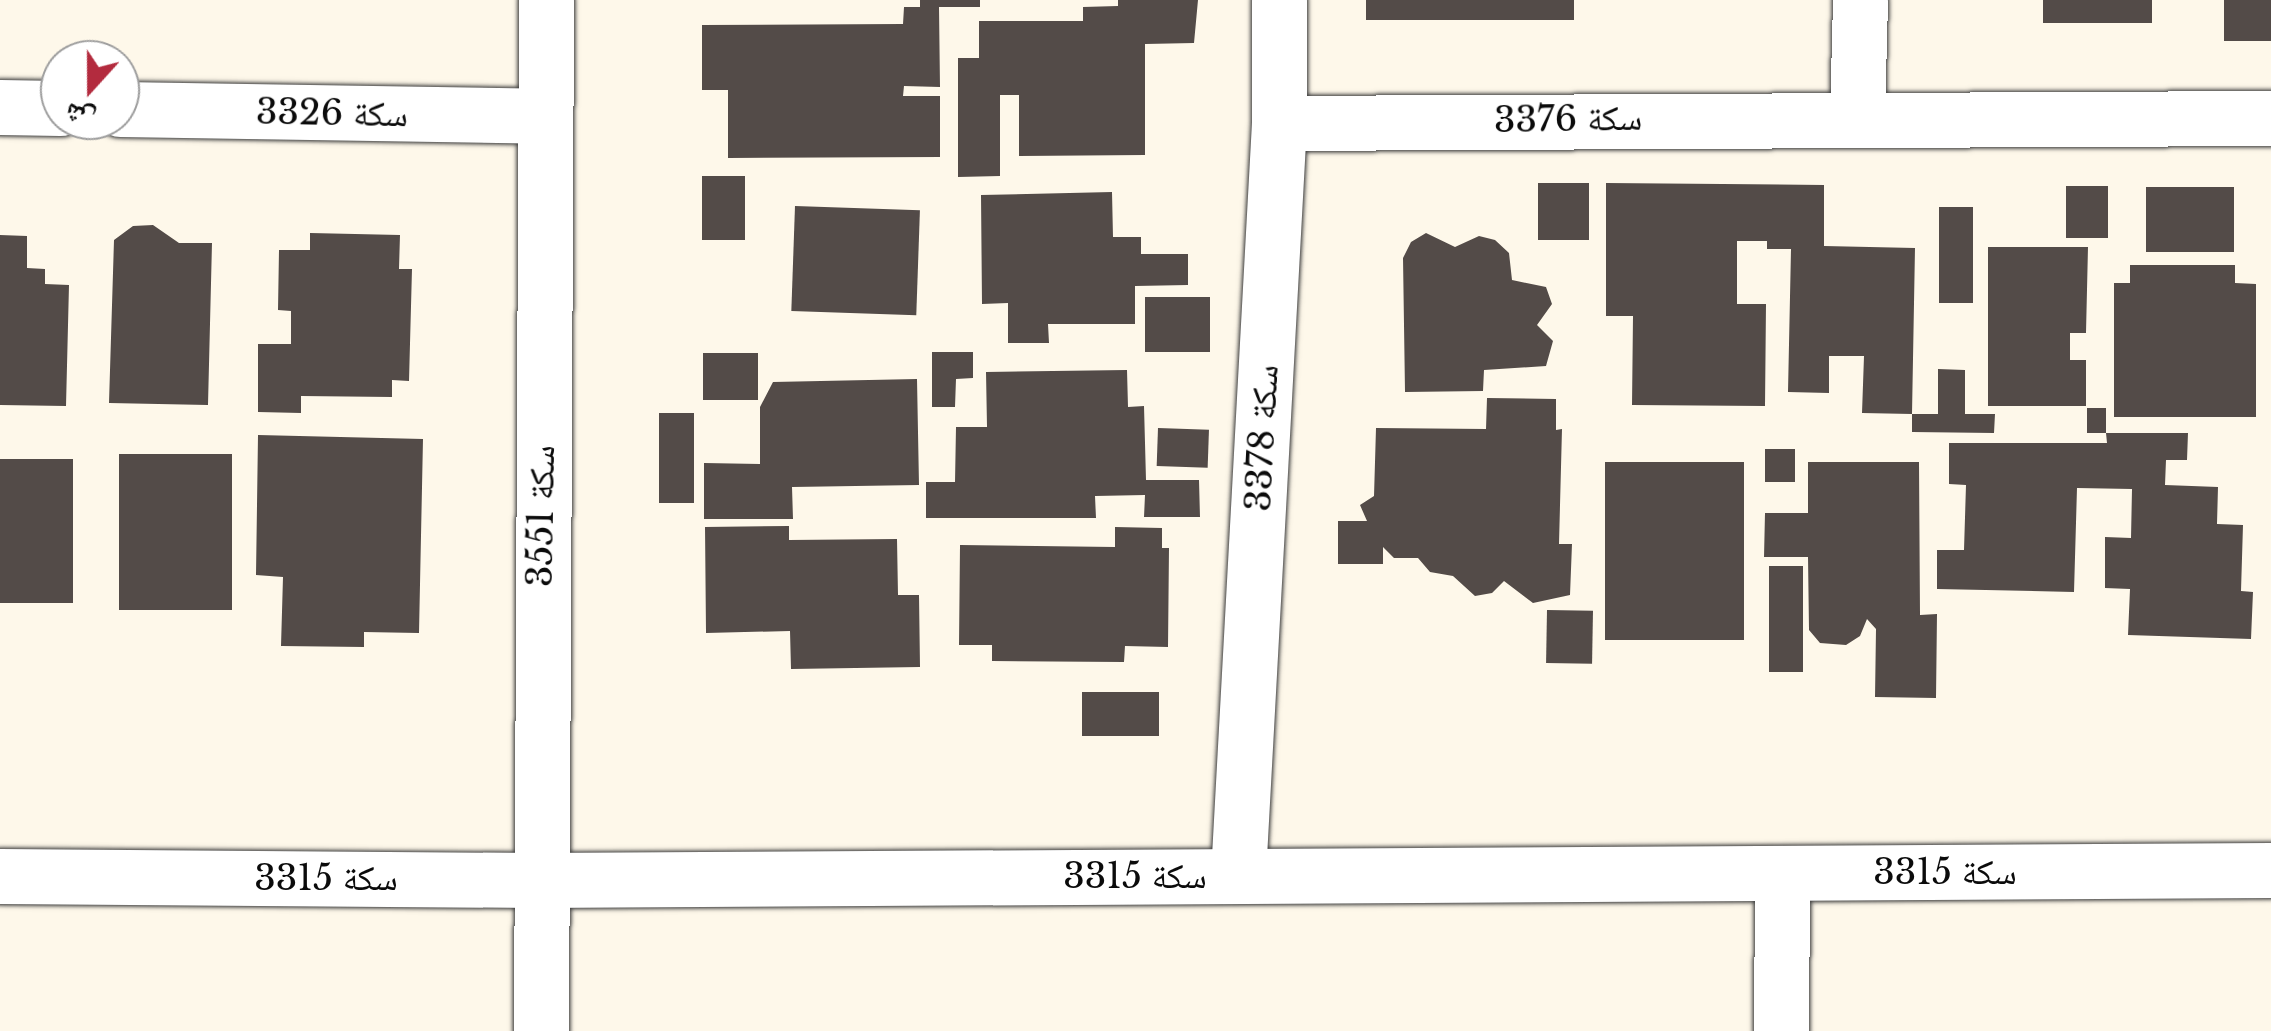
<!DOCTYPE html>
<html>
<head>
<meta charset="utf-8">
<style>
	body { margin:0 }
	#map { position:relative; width:2271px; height:1031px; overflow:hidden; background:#fef8ea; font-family:"Libre Baskerville","Noto Naskh Arabic",serif }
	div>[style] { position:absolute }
	.building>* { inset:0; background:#534b48; transform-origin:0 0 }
	.roads { filter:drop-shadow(0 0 2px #3e3e3e) drop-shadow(0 0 2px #3e3e3e) }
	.minor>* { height:55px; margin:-27.5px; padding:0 27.5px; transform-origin:27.5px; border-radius:27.5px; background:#fff }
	span { translate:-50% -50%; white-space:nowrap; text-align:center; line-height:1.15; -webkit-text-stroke:10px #fff; paint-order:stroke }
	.street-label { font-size:35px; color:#0b0b0b }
	.north { position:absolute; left:40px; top:40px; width:100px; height:100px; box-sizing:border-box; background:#fff; border:2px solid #9d9d9d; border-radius:50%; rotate:201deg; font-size:28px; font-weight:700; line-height:40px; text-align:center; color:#0b0b0b }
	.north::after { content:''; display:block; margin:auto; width:35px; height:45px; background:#b32b3e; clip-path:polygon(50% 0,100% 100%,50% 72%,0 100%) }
</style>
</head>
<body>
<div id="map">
	<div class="building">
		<div style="clip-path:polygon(920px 0,980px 0,980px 7px,939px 7px,940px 87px,904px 86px,903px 96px,940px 96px,940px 157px,728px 158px,728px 90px,702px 90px,702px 25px,903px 24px,904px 7px,920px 7px)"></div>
		<div style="clip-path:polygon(1118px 0,1198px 0,1194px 43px,1145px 44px,1145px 155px,1019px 156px,1019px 95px,1000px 95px,1000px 176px,958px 177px,958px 58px,979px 58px,979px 21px,1083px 21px,1083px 7px,1118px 6px)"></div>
		<div style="left:1366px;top:0;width:208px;height:20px"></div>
		<div style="left:2043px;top:0;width:109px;height:23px"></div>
		<div style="left:2224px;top:0;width:47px;height:41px"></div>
		<div style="left:702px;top:176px;width:43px;height:64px"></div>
		<div style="left:1538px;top:183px;width:51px;height:57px"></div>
		<div style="clip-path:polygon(1606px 183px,1824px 185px,1824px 246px,1915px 248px,1912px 414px,1862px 413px,1864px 356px,1829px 356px,1829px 393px,1788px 392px,1791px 249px,1767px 249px,1767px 241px,1737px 241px,1737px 304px,1766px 304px,1765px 406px,1632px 405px,1633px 316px,1606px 316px)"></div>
		<div style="left:2066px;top:186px;width:42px;height:52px"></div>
		<div style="left:2146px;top:187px;width:88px;height:65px"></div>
		<div style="clip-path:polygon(1112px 192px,1113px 237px,1141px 237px,1141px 254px,1188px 254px,1188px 285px,1135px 286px,1135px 324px,1048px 324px,1049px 343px,1008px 343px,1008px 303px,982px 304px,981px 195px)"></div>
		<div style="left:795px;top:206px;width:125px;height:105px;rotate:2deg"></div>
		<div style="left:1939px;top:207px;width:34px;height:96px"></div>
		<div style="clip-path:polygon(153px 225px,179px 243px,212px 243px,208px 405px,109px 403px,114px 240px,133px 226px)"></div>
		<div style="clip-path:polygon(310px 233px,400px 235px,399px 269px,412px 269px,409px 381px,392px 380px,392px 397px,301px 396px,301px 413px,258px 412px,258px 344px,291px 344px,291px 311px,278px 310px,279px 250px,310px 250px)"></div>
		<div style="clip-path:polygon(1426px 233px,1455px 247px,1479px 236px,1495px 240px,1509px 253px,1512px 280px,1546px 287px,1552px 304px,1537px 325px,1553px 341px,1546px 366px,1484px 370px,1483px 391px,1405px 392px,1403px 258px,1411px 242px)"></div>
		<div style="clip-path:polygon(0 235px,27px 236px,27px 268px,45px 269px,45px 284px,69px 285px,66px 406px,0 405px)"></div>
		<div style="clip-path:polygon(1988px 247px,2088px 247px,2086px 333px,2070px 333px,2070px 360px,2086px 360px,2086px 406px,1988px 406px)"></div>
		<div style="clip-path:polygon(2130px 265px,2235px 265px,2235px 283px,2256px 284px,2256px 417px,2114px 417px,2114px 283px,2130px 283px)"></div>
		<div style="left:1145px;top:297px;width:65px;height:55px"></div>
		<div style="clip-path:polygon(932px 352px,973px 352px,973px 378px,956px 379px,955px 407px,932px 407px)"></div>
		<div style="left:758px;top:353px;width:47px;height:55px;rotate:90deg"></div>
		<div style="clip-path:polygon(1938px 369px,1965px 370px,1965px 414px,1995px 414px,1994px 433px,1912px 432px,1912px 414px,1938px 414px)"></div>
		<div style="clip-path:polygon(1127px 370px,1128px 407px,1144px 406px,1146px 480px,1199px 480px,1200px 517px,1144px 517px,1145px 495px,1095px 496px,1096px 518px,926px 518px,926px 482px,955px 482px,956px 427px,987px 427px,986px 372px)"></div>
		<div style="clip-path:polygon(917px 379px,919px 485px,792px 487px,793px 519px,704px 519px,704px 463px,760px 464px,760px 407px,773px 382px)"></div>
		<div style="clip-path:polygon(1487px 398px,1556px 399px,1556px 430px,1562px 429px,1559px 544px,1572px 544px,1570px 595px,1533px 603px,1504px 581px,1492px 593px,1475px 596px,1453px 576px,1430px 572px,1418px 558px,1394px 558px,1383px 547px,1383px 564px,1338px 564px,1338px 521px,1367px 521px,1360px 505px,1374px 496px,1376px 428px,1486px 429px)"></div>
		<div style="left:2087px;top:408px;width:19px;height:25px"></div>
		<div style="left:659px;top:413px;width:35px;height:90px"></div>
		<div style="left:1158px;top:428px;width:51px;height:38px;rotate:2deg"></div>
		<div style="clip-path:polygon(2106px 433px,2188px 433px,2187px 460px,2166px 460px,2165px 485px,2218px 487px,2217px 524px,2243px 525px,2241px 591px,2253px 592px,2251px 639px,2128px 635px,2130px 589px,2105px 588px,2105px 537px,2131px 538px,2132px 489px,2077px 488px,2074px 592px,1937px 589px,1937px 550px,1964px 550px,1966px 485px,1949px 484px,1949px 443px,2107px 443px)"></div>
		<div style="clip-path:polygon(258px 435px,423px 439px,419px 633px,364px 632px,364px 647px,281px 646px,283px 577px,256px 575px)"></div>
		<div style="left:1765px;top:449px;width:30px;height:33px"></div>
		<div style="left:119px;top:454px;width:113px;height:156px"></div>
		<div style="left:0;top:459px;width:73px;height:144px"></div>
		<div style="left:1605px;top:462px;width:139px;height:178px"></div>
		<div style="clip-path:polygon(1808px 462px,1919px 462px,1920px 615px,1937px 614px,1936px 698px,1875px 697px,1876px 629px,1867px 619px,1860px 636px,1846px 645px,1820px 643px,1809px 630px,1808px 557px,1764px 557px,1765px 513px,1808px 513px)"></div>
		<div style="clip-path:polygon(789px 526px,789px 540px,897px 539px,898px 595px,919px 595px,920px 667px,791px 669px,790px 631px,706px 633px,705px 527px)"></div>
		<div style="clip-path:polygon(1115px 527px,1162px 528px,1162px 548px,1169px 548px,1168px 647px,1125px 646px,1124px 662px,992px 661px,992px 645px,959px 645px,960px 545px,1115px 547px)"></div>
		<div style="left:1769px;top:566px;width:34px;height:106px"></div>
		<div style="left:1547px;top:610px;width:46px;height:53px;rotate:1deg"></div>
		<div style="left:1159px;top:692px;width:44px;height:77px;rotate:90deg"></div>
	</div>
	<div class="roads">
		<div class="minor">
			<div style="left:0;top:107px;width:60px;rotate:1deg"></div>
			<div style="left:120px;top:109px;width:424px;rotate:0.9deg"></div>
			<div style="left:1857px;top:116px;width:116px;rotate:-88.5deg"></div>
			<div style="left:1279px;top:123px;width:992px;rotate:-0.29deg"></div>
			<div style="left:1238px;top:875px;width:753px;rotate:-86.88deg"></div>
			<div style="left:1279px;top:123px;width:123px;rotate:-90deg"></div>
			<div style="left:0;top:876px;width:537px;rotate:0.43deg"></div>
			<div style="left:537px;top:880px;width:1734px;rotate:-0.33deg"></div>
			<div style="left:541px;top:1031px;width:1031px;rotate:-89.72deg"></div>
			<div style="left:1781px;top:1031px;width:158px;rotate:-89.6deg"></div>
		</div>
	</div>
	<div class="street-label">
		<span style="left:332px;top:113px;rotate:1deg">سكة 3326</span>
		<span style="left:1568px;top:119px;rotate:-1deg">سكة 3376</span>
		<span style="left:1262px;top:438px;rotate:-87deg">سكة 3378</span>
		<span style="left:541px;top:516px;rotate:-89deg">سكة 3551</span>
		<span style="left:1945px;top:872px">سكة 3315</span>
		<span style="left:1135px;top:876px">سكة 3315</span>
		<span style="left:326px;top:878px">سكة 3315</span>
	</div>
	<div class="north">ش</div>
</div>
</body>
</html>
